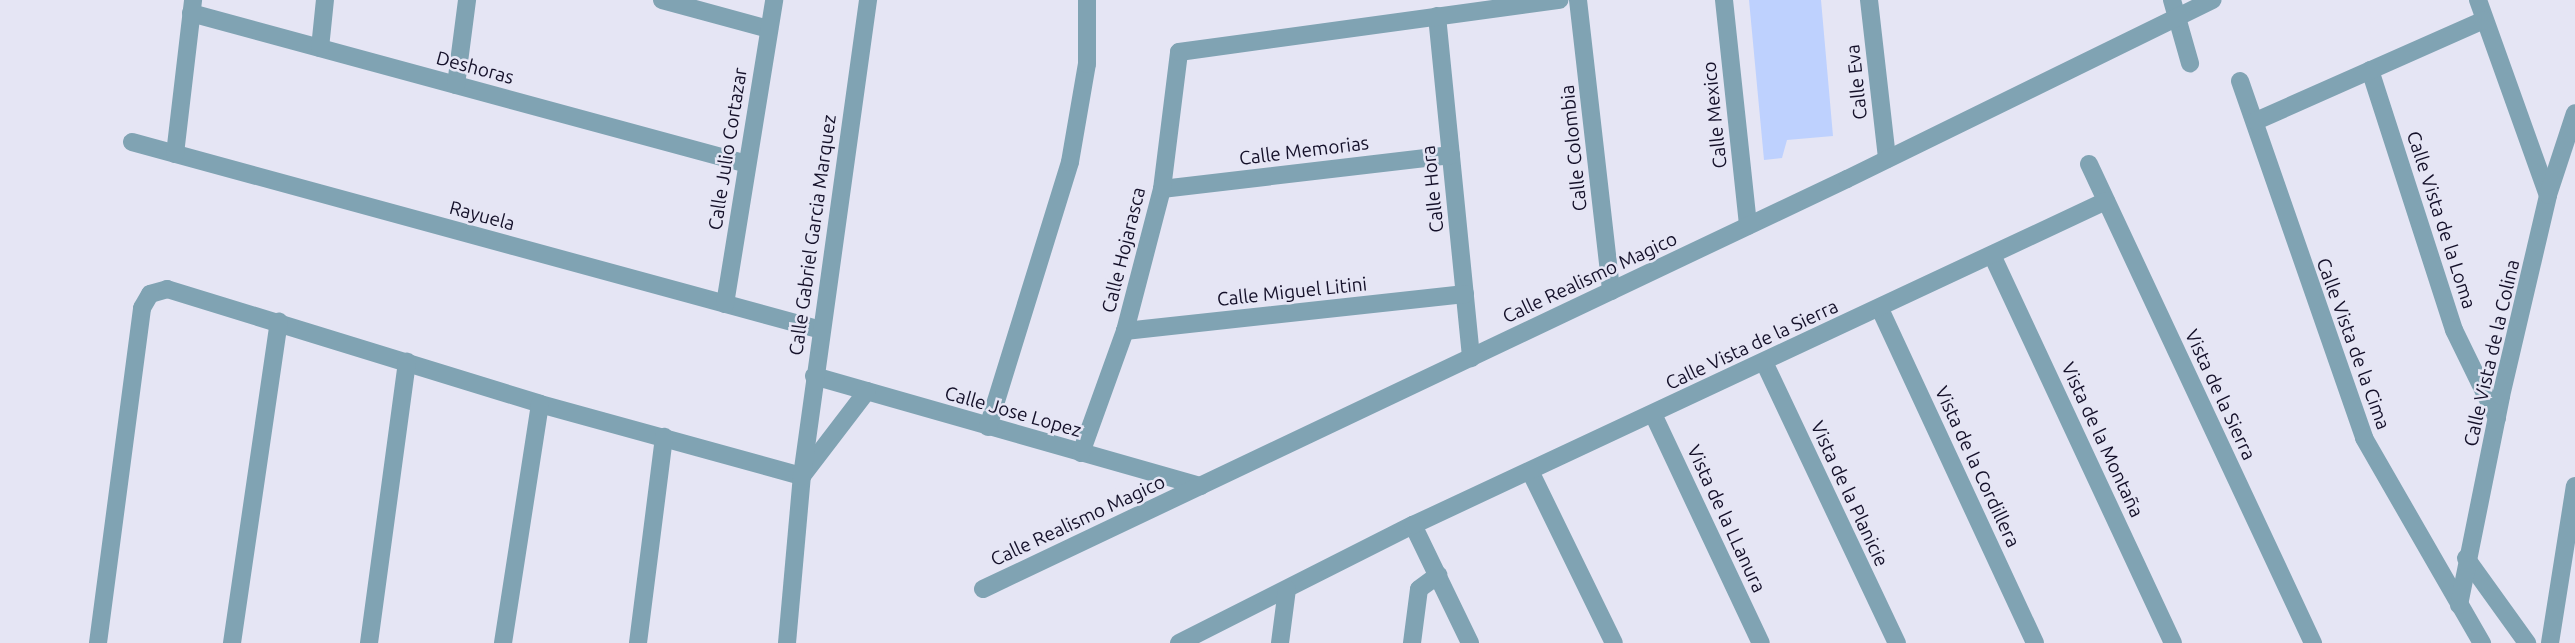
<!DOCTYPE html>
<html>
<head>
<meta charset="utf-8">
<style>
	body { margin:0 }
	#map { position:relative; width:2575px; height:643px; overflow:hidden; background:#e5e5f4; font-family:Ubuntu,sans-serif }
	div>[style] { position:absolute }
	.building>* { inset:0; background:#bed1fe }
	.minor>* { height:18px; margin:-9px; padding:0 9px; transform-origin:9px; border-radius:9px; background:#80a3b3 }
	span { translate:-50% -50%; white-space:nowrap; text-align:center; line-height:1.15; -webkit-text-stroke:5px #e5e5f4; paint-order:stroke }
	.street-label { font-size:19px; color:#141029 }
</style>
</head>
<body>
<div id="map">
	<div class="building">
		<div style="clip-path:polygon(1749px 0,1821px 0,1833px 136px,1787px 140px,1782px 158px,1764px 160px)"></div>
	</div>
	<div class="minor">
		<div style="left:662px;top:0;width:111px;rotate:15.2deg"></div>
		<div style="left:1578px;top:0;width:293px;rotate:83.5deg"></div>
		<div style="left:1724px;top:0;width:227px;rotate:83.9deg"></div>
		<div style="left:1869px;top:0;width:160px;rotate:83.5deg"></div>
		<div style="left:2172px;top:0;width:66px;rotate:74.1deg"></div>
		<div style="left:2478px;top:0;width:207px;rotate:70.3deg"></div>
		<div style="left:191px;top:13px;width:576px;rotate:15.19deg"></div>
		<div style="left:1437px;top:16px;width:344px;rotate:84.3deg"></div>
		<div style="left:320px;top:48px;width:48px;rotate:-84.1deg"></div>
		<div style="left:2370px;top:70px;width:273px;rotate:72.1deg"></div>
		<div style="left:2454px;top:330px;width:98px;rotate:64deg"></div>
		<div style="left:2240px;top:81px;width:378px;rotate:70.8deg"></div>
		<div style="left:2364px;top:438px;width:237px;rotate:60.1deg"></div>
		<div style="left:456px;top:85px;width:86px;rotate:-82.6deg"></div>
		<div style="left:2256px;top:121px;width:249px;rotate:-23.9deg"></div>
		<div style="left:132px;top:142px;width:714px;rotate:15.26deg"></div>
		<div style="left:175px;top:154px;width:155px;rotate:-83.3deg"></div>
		<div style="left:2089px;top:164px;width:529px;rotate:64.94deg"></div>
		<div style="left:1162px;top:189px;width:291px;rotate:-6.7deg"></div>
		<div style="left:1992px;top:255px;width:428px;rotate:65deg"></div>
		<div style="left:725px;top:304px;width:308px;rotate:-80.8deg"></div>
		<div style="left:1880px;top:309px;width:368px;rotate:65.1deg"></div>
		<div style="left:1125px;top:331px;width:342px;rotate:-6.2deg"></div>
		<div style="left:1764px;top:362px;width:311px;rotate:64.7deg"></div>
		<div style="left:814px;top:376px;width:402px;rotate:15.9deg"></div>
		<div style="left:1653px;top:414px;width:253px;rotate:64.8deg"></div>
		<div style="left:988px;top:427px;width:277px;rotate:-72.8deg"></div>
		<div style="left:1070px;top:162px;width:99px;rotate:-80.2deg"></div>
		<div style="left:1087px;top:64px;width:64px;rotate:-90deg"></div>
		<div style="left:1081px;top:453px;width:130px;rotate:-70.2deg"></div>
		<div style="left:1125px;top:331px;width:147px;rotate:-75.4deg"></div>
		<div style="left:1162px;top:189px;width:138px;rotate:-82.9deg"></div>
		<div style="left:1179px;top:52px;width:384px;rotate:-7.8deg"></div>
		<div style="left:1530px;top:471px;width:191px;rotate:64deg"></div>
		<div style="left:802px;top:476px;width:107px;rotate:-52.6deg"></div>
		<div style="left:1413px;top:525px;width:131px;rotate:64.2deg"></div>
		<div style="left:2466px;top:558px;width:105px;rotate:54.3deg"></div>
		<div style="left:983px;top:589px;width:956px;rotate:-25.39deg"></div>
		<div style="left:1847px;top:179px;width:407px;rotate:-26.1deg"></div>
		<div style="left:2459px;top:605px;width:213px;rotate:-78.6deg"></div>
		<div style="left:2501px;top:396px;width:206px;rotate:-76.8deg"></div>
		<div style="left:2548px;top:195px;width:86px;rotate:-71.8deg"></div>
		<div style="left:98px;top:643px;width:338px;rotate:-82.5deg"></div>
		<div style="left:142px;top:308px;width:16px;rotate:-60deg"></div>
		<div style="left:150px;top:294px;width:18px;rotate:-16deg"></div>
		<div style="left:167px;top:289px;width:390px;rotate:17.1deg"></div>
		<div style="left:540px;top:404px;width:272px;rotate:15.4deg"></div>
		<div style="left:232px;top:643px;width:325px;rotate:-81.7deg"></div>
		<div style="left:369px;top:643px;width:284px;rotate:-82.3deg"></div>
		<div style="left:503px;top:643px;width:242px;rotate:-81.2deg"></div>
		<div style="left:638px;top:643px;width:208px;rotate:-82.8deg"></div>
		<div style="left:787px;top:643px;width:168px;rotate:-84.9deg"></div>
		<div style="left:802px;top:476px;width:481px;rotate:-82.1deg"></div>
		<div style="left:1179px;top:643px;width:262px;rotate:-26.8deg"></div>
		<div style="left:1413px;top:525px;width:765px;rotate:-25.06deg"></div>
		<div style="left:1280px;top:643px;width:54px;rotate:-82.6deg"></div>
		<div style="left:1412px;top:643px;width:54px;rotate:-82.6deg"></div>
		<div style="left:1419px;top:589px;width:24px;rotate:-36deg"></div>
		<div style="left:2550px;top:643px;width:159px;rotate:-81deg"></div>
	</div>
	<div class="street-label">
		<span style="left:475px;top:68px;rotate:15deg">Deshoras</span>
		<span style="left:1857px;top:82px;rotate:-96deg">Calle Eva</span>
		<span style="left:1715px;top:115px;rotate:-96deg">Calle Mexico</span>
		<span style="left:1574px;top:148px;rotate:-96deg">Calle Colombia</span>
		<span style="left:728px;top:149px;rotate:-81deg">Calle Julio Cortazar</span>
		<span style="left:1304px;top:151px;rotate:-7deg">Calle Memorias</span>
		<span style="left:1433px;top:189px;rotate:-96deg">Calle Hora</span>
		<span style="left:482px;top:216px;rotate:15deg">Rayuela</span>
		<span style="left:2441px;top:220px;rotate:72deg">Calle Vista de la Loma</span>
		<span style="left:813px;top:235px;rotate:-82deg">Calle Gabriel Garcia Marquez</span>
		<span style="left:1124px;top:250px;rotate:-76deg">Calle Hojarasca</span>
		<span style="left:1590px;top:278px;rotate:-25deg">Calle Realismo Magico</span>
		<span style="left:1292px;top:292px;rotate:-6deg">Calle Miguel Litini</span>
		<span style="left:2353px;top:344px;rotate:70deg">Calle Vista de la Cima</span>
		<span style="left:1752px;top:345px;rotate:-25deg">Calle Vista de la Sierra</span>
		<span style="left:2492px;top:353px;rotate:-77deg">Calle Vista de la Colina</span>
		<span style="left:2220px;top:395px;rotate:65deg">Vista de la Sierra</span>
		<span style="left:1013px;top:412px;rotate:16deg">Calle Jose Lopez</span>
		<span style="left:2102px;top:440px;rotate:65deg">Vista de la Montaña</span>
		<span style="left:1977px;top:467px;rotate:65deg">Vista de la Cordillera</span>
		<span style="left:1849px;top:494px;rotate:65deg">Vista de la Planicie</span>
		<span style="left:1726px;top:519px;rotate:65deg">Vista de la LLanura</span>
		<span style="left:1078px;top:521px;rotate:-25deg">Calle Realismo Magico</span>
	</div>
</div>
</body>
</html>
